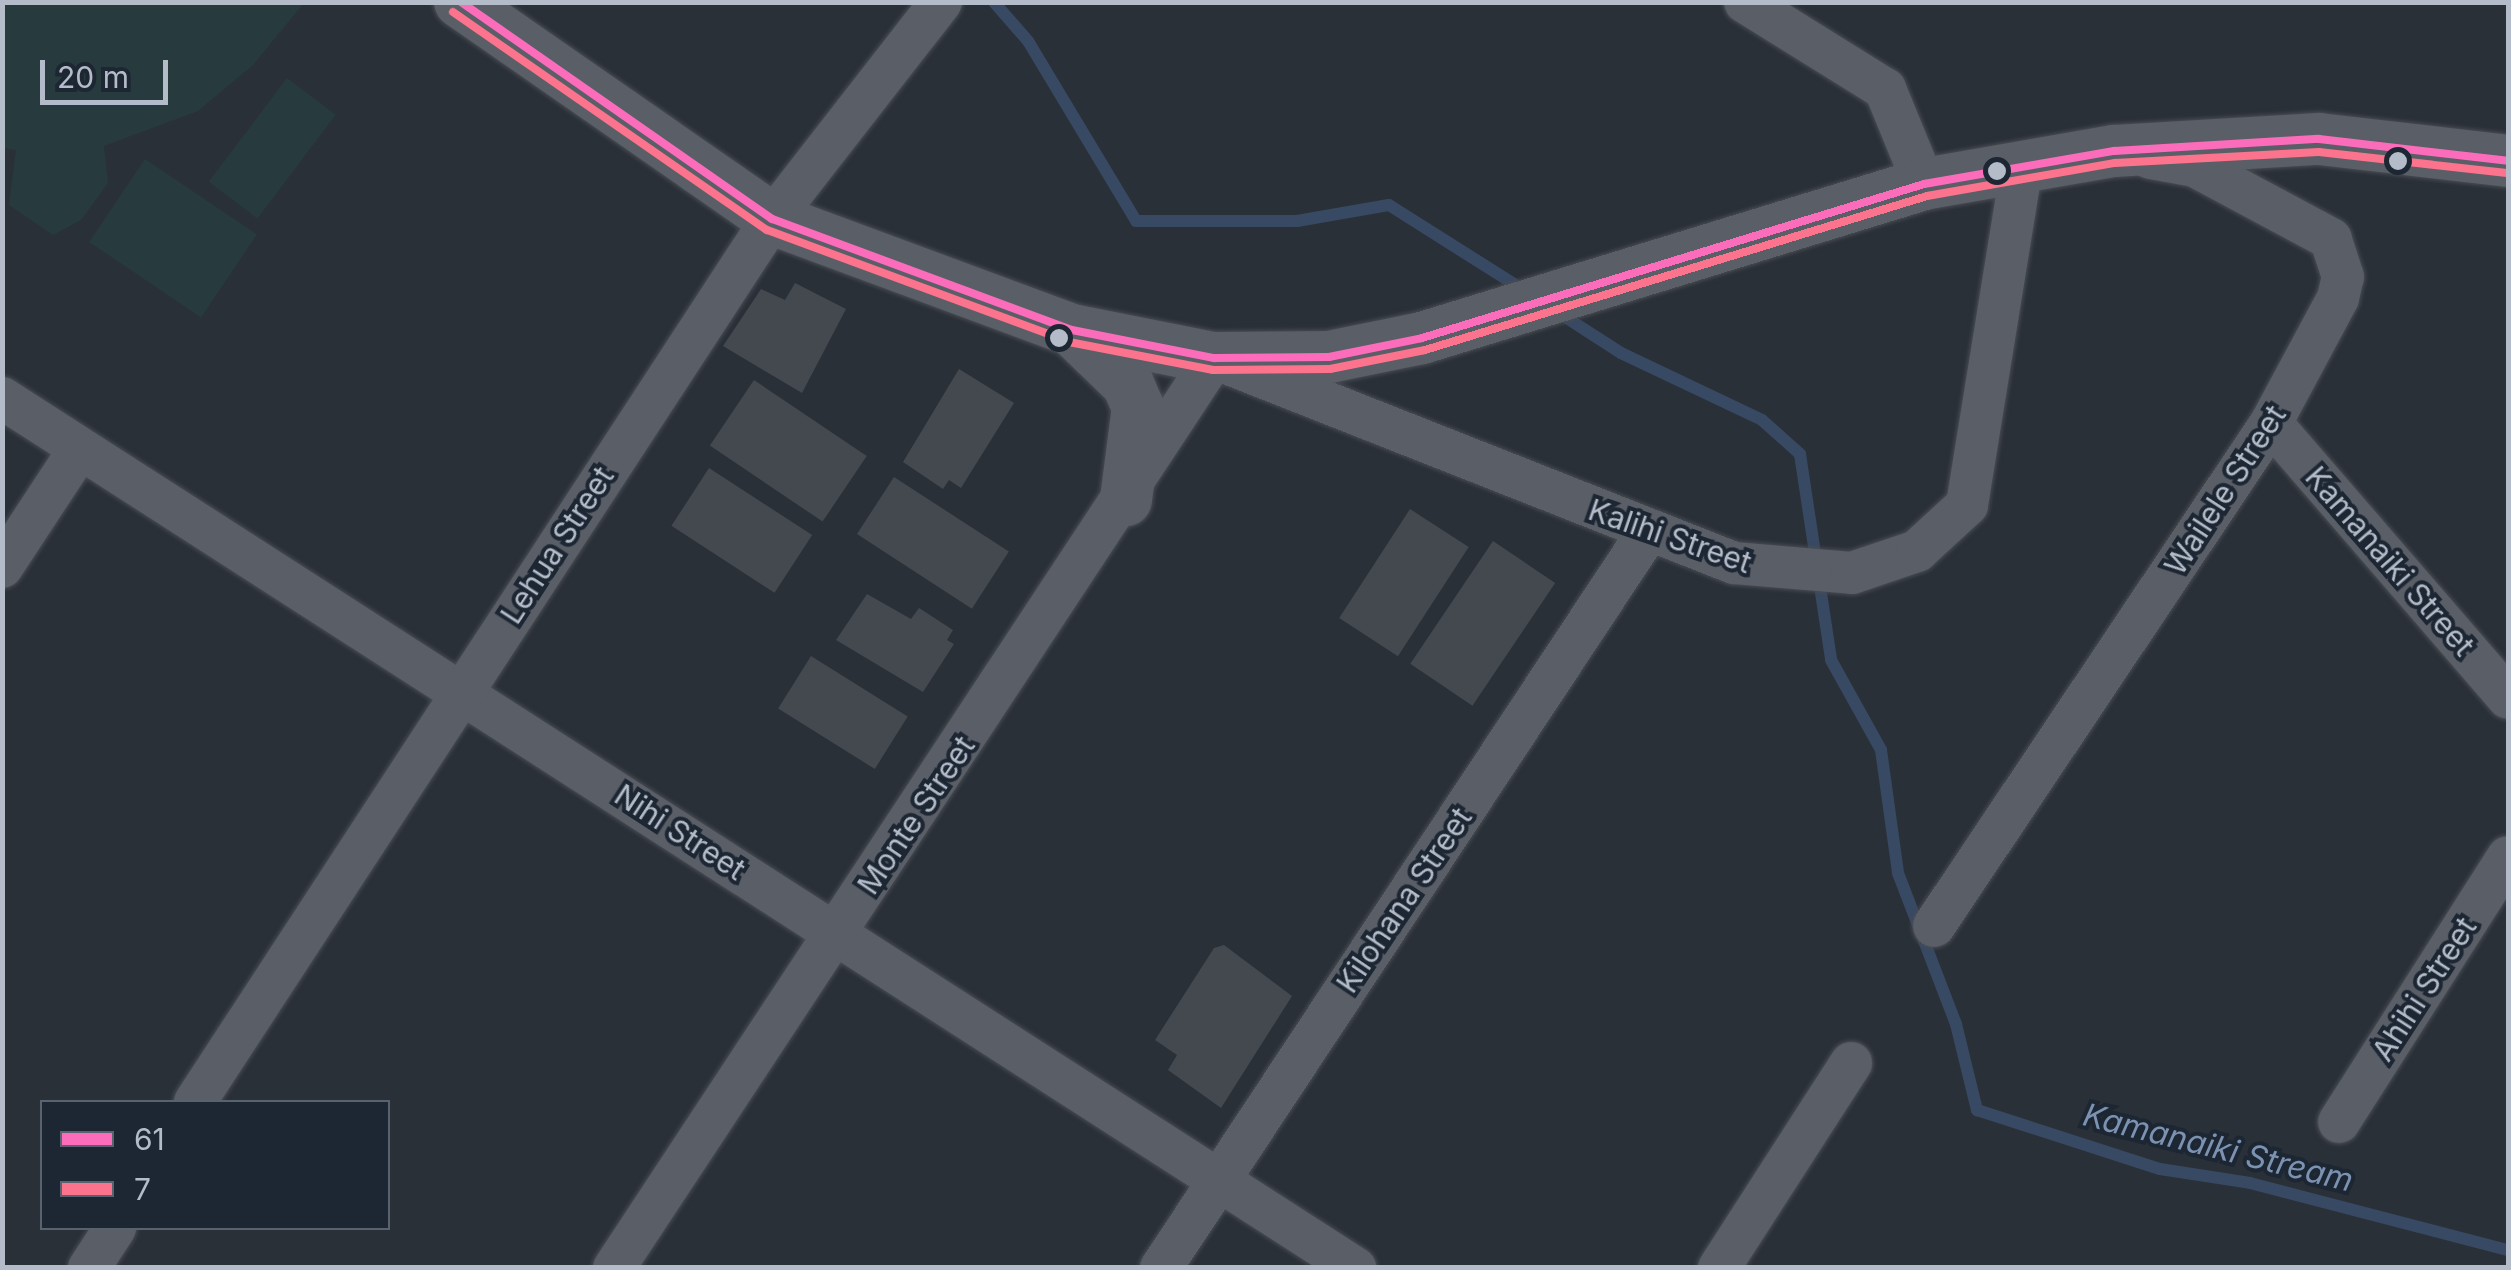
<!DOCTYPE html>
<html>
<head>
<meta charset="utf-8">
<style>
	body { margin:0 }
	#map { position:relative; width:2511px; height:1270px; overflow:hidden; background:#2a3038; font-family:Inter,sans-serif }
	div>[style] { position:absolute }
	.green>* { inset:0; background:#273a3e; transform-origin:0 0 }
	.stream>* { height:12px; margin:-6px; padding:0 6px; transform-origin:6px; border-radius:6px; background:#384963 }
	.building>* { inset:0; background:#444950; transform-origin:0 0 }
	.roads { filter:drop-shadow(0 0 2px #484c53) drop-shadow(0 0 2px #484c53) }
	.minor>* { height:42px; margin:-21px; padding:0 21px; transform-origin:21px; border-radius:21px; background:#5a5e66 }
	.tertiary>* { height:52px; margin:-26px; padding:0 26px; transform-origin:26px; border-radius:26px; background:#5a5e66 }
	.bus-1>* { height:8px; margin:-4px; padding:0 4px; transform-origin:4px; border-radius:4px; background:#fb6dba }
	.bus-2>* { height:8px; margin:-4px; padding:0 4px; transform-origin:4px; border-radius:4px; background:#fc738d }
	.dots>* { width:28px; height:28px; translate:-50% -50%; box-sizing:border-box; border:5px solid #1d2633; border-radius:50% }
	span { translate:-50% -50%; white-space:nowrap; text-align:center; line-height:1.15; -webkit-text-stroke:8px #1d2633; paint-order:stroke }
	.street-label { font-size:30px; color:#b4bcc9 }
	.water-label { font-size:32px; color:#7c92b1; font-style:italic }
	.frame { position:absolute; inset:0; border:5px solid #b4bcc9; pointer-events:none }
	.legend { position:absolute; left:40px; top:1100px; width:350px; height:130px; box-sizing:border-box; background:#1d2633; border:2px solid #59626f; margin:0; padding:12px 18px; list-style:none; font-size:30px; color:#b4bcc9 }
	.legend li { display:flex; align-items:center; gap:20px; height:50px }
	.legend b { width:50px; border:2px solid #59626f }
	.scale { position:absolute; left:40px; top:60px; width:128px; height:45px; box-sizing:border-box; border:5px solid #b4bcc9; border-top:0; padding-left:12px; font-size:30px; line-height:35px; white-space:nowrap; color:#b4bcc9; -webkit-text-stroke:8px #1d2633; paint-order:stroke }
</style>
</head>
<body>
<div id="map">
	<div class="green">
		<div style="clip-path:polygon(3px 2px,304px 2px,304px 3px,253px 65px,198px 111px,104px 146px,108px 183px,81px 220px,53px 235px,9px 205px,16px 150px,3px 148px)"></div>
		<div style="left:287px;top:78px;width:61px;height:130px;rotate:37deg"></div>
		<div style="left:145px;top:159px;width:135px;height:100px;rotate:34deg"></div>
	</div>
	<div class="stream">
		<div style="left:994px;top:2px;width:52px;rotate:48.9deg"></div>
		<div style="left:1028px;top:41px;width:210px;rotate:59deg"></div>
		<div style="left:1136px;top:221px;width:161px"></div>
		<div style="left:1297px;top:221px;width:93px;rotate:-9.9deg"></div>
		<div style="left:1389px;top:205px;width:161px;rotate:32.3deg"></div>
		<div style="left:1559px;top:313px;width:74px;rotate:32.8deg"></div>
		<div style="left:1621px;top:353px;width:156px;rotate:25.4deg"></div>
		<div style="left:1762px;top:420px;width:51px;rotate:41.8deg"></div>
		<div style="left:1800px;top:454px;width:208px;rotate:81.4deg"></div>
		<div style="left:1831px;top:660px;width:103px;rotate:60.9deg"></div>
		<div style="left:1881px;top:750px;width:124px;rotate:82.1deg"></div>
		<div style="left:1898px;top:873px;width:162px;rotate:69deg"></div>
		<div style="left:1956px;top:1024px;width:89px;rotate:76.3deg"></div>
		<div style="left:1977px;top:1110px;width:192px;rotate:17.9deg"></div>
		<div style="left:2160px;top:1169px;width:91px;rotate:8.8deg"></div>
		<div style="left:2250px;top:1183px;width:267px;rotate:14.6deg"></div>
	</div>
	<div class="building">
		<div style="clip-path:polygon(795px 283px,846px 309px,802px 393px,723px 346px,761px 289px,785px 300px)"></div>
		<div style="clip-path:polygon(959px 369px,1014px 403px,961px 488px,949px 480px,943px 489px,903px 462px)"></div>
		<div style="left:754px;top:380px;width:136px;height:79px;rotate:34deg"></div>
		<div style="left:709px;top:468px;width:123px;height:69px;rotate:33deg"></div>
		<div style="left:894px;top:477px;width:137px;height:68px;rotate:33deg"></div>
		<div style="left:1410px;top:509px;width:70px;height:130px;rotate:33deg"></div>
		<div style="left:1493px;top:541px;width:75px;height:148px;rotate:34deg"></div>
		<div style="clip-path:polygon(867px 594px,911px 619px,919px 608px,953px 630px,947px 640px,954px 644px,923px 692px,836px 640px)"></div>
		<div style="left:811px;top:656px;width:114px;height:62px;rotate:32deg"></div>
		<div style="clip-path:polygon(1224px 945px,1292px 996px,1221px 1108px,1168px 1070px,1177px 1055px,1155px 1040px,1214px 948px)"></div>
	</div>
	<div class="roads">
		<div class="minor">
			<div style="left:1745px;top:2px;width:165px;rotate:31.9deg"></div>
			<div style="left:1885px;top:89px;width:103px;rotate:67.7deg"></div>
			<div style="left:2px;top:398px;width:1609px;rotate:32.74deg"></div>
			<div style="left:2271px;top:423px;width:363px;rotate:49.2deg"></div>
			<div style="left:2px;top:567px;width:140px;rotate:-56.7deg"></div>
			<div style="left:1934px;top:926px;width:605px;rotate:-56.18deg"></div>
			<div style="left:2271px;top:423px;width:142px;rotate:-61.8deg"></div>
			<div style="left:2338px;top:298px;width:22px;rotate:-77deg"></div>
			<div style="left:2343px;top:277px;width:40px;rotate:-108deg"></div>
			<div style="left:2331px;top:239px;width:154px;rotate:-151.8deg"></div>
			<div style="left:2195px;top:166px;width:46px;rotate:-169.9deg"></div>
			<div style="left:195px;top:1102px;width:1055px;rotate:-56.84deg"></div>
			<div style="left:772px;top:219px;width:275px;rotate:-52.1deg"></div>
			<div style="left:2339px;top:1122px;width:314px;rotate:-57.5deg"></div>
			<div style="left:89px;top:1268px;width:48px;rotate:-57deg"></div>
			<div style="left:614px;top:1268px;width:1090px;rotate:-56.6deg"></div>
			<div style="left:1214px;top:358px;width:559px;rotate:21.52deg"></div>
			<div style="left:1734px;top:563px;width:118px;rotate:4.8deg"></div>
			<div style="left:1852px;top:573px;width:69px;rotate:-18.7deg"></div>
			<div style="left:1917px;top:551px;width:68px;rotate:-42.6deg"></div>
			<div style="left:1967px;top:505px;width:342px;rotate:-80.8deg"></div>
			<div style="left:1161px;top:1268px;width:883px;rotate:-56.51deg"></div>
			<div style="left:1719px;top:1268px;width:244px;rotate:-57.2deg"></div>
		</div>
		<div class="tertiary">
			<div style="left:460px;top:2px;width:380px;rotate:34.8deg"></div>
			<div style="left:772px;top:219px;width:320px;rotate:20.3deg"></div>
			<div style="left:1072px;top:330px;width:145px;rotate:11.2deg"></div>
			<div style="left:1214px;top:358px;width:115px;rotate:-0.5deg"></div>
			<div style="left:1329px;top:357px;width:95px;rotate:-11.5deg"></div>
			<div style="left:1422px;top:338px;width:525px;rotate:-17.05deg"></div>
			<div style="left:1924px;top:184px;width:193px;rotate:-9.9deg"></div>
			<div style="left:2114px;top:151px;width:205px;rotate:-3.4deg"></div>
			<div style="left:2319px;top:139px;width:190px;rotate:6.6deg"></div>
			<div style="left:1072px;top:330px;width:78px;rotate:44deg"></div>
			<div style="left:1128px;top:384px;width:25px;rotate:67deg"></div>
			<div style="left:1138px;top:407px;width:94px;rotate:97.4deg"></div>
		</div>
	</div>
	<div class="bus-1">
		<div style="left:461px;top:2px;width:379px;rotate:34.9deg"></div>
		<div style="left:772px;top:219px;width:320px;rotate:20.3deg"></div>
		<div style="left:1072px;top:330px;width:145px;rotate:11.2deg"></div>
		<div style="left:1214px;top:358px;width:115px;rotate:-0.5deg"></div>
		<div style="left:1329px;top:357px;width:95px;rotate:-11.5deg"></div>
		<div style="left:1422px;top:338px;width:525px;rotate:-17.05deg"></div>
		<div style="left:1924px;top:184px;width:193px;rotate:-9.9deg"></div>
		<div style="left:2114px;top:151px;width:205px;rotate:-3.4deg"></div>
		<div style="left:2319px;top:139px;width:190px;rotate:6.6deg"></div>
	</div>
	<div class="bus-2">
		<div style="left:453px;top:12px;width:382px;rotate:34.8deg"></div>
		<div style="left:767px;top:230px;width:322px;rotate:20.3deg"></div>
		<div style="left:1069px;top:342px;width:147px;rotate:11deg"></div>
		<div style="left:1213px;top:370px;width:117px;rotate:-0.5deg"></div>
		<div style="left:1330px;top:369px;width:97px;rotate:-11.3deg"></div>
		<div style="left:1425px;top:350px;width:525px;rotate:-17.05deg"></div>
		<div style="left:1927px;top:196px;width:191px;rotate:-10deg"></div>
		<div style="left:2115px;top:163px;width:204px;rotate:-3.1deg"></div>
		<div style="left:2319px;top:152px;width:189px;rotate:6.4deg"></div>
	</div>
	<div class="dots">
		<div style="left:2398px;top:161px;background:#b4bcc9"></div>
		<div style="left:1997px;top:171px;background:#b4bcc9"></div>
		<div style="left:1059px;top:338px;background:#b4bcc9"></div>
	</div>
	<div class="street-label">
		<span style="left:2225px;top:490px;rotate:-57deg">Wailele Street</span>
		<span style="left:1670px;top:536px;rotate:19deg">Kalihi Street</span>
		<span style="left:557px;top:545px;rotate:-57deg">Lehua Street</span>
		<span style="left:2390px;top:561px;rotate:49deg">Kamanaiki Street</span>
		<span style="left:916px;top:815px;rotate:-56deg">Monte Street</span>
		<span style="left:680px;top:832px;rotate:33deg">Nihi Street</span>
		<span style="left:1404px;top:900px;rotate:-56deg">Kilohana Street</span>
		<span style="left:2424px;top:989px;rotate:-57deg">Ahihi Street</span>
	</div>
	<div class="water-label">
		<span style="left:2218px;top:1148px;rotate:14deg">Kamanaiki Stream</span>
	</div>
	<div class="frame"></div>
	<ul class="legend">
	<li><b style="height:12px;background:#fb6dba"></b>61</li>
	<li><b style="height:12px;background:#fc738d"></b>7</li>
	</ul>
	<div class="scale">20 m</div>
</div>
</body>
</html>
